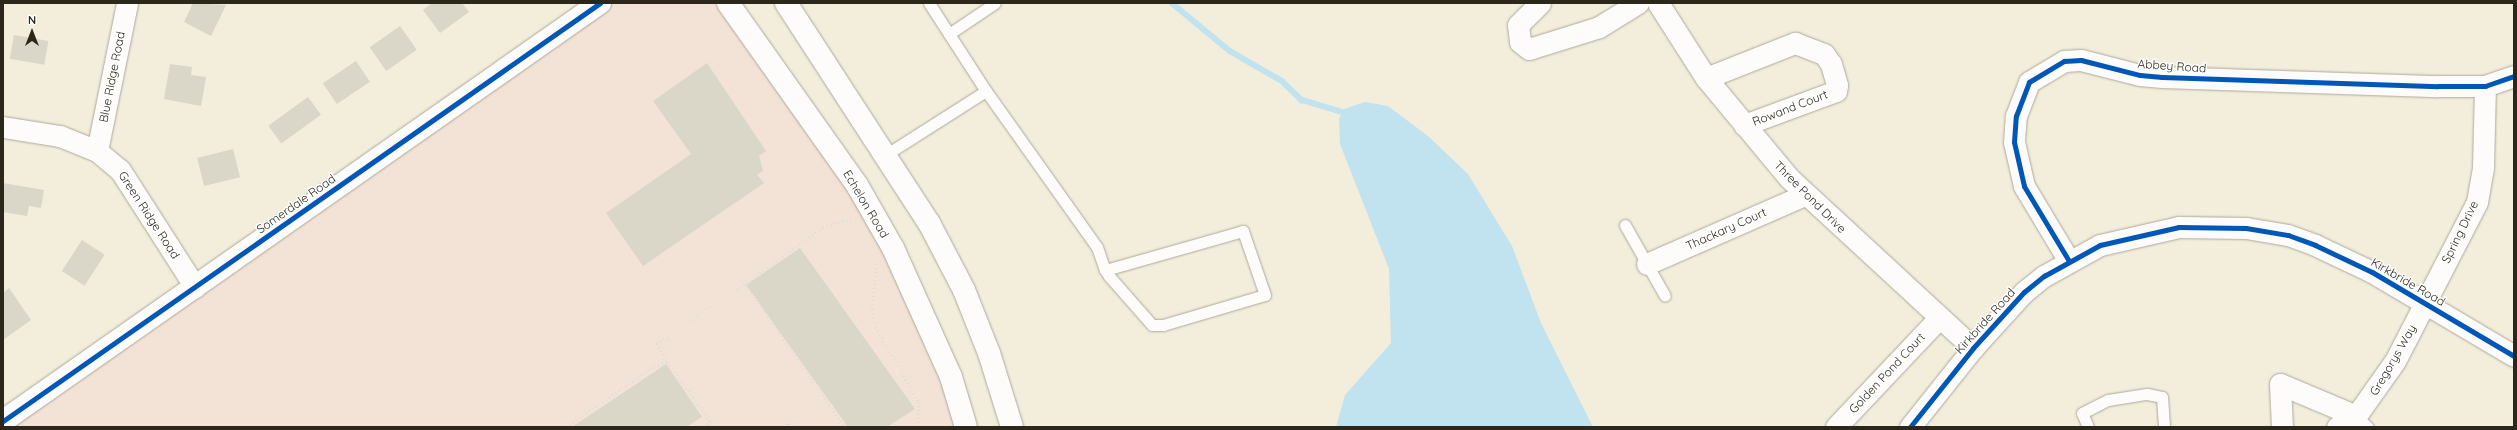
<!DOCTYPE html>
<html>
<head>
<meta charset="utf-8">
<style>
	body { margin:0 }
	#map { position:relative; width:2517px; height:430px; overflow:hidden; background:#f3eddc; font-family:Quicksand,sans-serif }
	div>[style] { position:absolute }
	.commercial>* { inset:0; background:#f3e3d7 }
	.water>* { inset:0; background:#c1e3f0 }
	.stream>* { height:5.5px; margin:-2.75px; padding:0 2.75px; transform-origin:2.75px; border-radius:2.75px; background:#c1e3f0 }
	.building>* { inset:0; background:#dad6c8; transform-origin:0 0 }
	.path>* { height:2.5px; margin-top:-1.25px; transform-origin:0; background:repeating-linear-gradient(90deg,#dfded8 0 1px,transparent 0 4px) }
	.roads { filter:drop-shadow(0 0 1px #ada99b) drop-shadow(0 0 1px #ada99b) }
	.lane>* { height:11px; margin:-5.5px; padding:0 5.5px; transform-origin:5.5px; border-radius:5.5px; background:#fdfcfa }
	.street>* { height:21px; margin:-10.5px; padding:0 10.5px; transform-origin:10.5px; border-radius:10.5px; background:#fdfcfa }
	.secondary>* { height:22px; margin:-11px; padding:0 11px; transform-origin:11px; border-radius:11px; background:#fdfcfa }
	.cycleway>* { height:5px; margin:-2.5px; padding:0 2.5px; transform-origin:2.5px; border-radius:2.5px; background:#0057b8 }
	span { translate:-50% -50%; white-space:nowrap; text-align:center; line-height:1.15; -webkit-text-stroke:3px #fff; paint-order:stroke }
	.street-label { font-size:12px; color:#2b281b }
	.frame { position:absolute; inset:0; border:4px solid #2b281b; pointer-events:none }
	.north { position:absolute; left:12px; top:12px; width:40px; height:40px; -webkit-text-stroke:3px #fff; paint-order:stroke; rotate:0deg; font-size:11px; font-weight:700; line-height:16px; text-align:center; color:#2b281b }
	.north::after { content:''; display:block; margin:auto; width:14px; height:18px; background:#2b281b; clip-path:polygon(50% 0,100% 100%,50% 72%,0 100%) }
</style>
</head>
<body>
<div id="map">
	<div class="commercial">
		<div style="clip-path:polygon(600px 3px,728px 3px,857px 185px,966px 427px,3px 427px)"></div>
	</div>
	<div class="water">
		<div style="clip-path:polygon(1365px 102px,1388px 106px,1428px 136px,1468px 174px,1512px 246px,1541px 323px,1593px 427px,1336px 427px,1345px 395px,1391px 343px,1389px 269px,1340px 144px,1339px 119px,1344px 109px)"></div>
	</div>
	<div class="stream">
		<div style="left:1172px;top:3px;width:75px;rotate:39.6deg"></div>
		<div style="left:1230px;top:51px;width:60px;rotate:30deg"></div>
		<div style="left:1282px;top:81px;width:28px;rotate:44deg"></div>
		<div style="left:1302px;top:100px;width:49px;rotate:16.6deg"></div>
	</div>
	<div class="building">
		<div style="clip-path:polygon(193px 3px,226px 5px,211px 36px,184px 22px)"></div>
		<div style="clip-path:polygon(432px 3px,462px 3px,469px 12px,440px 33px,423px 10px)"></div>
		<div style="left:400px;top:26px;width:29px;height:37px;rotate:55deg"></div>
		<div style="left:14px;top:35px;width:35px;height:24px;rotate:10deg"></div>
		<div style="left:356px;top:61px;width:25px;height:40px;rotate:56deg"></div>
		<div style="clip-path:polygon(707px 63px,766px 151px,759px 156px,763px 171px,757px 175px,764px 183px,643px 266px,606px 213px,691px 154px,653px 101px)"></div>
		<div style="clip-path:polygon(170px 64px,192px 67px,191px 75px,206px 77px,201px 106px,164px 99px)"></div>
		<div style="left:308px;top:97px;width:22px;height:49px;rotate:54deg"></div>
		<div style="left:233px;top:149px;width:29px;height:37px;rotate:76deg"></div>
		<div style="clip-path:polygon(3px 183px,44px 190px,41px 208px,29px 206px,27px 216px,3px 212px)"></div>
		<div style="left:82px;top:240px;width:27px;height:37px;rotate:33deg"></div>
		<div style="clip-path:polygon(800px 248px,915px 409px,887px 427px,848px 427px,746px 285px)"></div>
		<div style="clip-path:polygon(9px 288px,31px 320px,3px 340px,3px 293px)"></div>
		<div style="clip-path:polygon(666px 364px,702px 417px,686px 427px,572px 427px)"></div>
	</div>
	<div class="path">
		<div style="left:877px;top:264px;width:46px;rotate:96.2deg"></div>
		<div style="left:872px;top:310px;width:17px;rotate:77deg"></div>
		<div style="left:876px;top:327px;width:86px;rotate:60.2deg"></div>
		<div style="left:919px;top:402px;width:25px;rotate:92deg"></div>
		<div style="left:745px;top:283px;width:175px;rotate:55.2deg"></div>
		<div style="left:737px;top:289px;width:106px;rotate:-35.8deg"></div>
		<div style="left:823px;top:227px;width:31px;rotate:-17deg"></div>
		<div style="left:690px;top:321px;width:25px;rotate:-37deg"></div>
		<div style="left:667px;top:362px;width:22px;rotate:-120deg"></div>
		<div style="left:656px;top:343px;width:14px;rotate:-25deg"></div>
		<div style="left:787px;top:420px;width:7px;rotate:82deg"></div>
		<div style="left:566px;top:427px;width:107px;rotate:-34.7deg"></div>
		<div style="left:654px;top:366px;width:14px;rotate:-17deg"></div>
		<div style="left:667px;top:362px;width:74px;rotate:53.7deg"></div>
		<div style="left:711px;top:422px;width:9px;rotate:144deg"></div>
	</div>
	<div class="roads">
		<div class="lane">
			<div style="left:929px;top:3px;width:105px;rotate:57.1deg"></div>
			<div style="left:986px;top:91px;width:191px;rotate:54.6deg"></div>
			<div style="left:1097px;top:247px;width:24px;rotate:71deg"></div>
			<div style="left:1105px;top:270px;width:7px;rotate:56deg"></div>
			<div style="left:1109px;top:276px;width:65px;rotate:48.7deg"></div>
			<div style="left:1152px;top:325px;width:11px"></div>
			<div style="left:1163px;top:325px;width:106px;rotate:-16.4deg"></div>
			<div style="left:1265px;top:295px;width:68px;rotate:-109deg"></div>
			<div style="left:1243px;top:231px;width:143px;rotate:164.2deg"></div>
			<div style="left:949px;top:34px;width:55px;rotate:-34deg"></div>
			<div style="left:887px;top:154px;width:117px;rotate:-32.5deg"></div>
			<div style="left:1625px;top:225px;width:81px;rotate:60.6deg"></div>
			<div style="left:2356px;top:416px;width:16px;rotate:43deg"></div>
			<div style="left:2088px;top:427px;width:15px;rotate:-113deg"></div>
			<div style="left:2082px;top:413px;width:29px;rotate:-27deg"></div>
			<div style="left:2108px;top:400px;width:39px;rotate:-9deg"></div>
			<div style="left:2147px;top:394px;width:15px;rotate:11deg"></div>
			<div style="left:2162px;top:397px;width:30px;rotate:86deg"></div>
		</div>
		<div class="street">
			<div style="left:1540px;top:3px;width:31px;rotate:135deg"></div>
			<div style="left:1518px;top:25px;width:17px;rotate:83deg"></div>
			<div style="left:1520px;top:42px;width:11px;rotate:38deg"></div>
			<div style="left:1529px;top:49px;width:73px;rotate:-17.4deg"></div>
			<div style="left:1599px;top:27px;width:46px;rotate:-31.6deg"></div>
			<div style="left:1658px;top:3px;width:89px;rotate:57.4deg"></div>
			<div style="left:1706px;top:78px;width:130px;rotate:50.3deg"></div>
			<div style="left:1789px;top:178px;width:251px;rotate:42.7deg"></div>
			<div style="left:1706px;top:78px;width:96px;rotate:-21.5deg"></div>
			<div style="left:1795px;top:43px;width:31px;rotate:21deg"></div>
			<div style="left:1824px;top:54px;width:12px;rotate:55deg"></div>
			<div style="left:1831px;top:64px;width:22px;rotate:74deg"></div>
			<div style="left:1837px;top:85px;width:6px;rotate:99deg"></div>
			<div style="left:1836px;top:91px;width:98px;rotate:159.7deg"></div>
			<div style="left:3px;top:127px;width:58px;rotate:9deg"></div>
			<div style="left:60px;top:136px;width:40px;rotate:22deg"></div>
			<div style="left:97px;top:151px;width:30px;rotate:40deg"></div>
			<div style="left:120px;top:170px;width:139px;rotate:57.3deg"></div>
			<div style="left:97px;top:151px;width:151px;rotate:-78.5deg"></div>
			<div style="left:2069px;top:261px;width:87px;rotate:-121deg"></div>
			<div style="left:2024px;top:186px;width:45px;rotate:-102.8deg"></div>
			<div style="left:2014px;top:142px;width:26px;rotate:-86deg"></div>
			<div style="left:2016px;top:116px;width:36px;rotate:-69deg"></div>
			<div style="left:2029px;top:82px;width:41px;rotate:-31deg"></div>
			<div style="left:2064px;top:61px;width:17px;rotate:-3deg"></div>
			<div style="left:2081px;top:60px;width:61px;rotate:14.3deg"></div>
			<div style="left:2140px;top:75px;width:22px;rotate:5deg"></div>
			<div style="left:2162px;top:77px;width:276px;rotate:1.9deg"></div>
			<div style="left:2438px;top:86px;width:47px"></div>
			<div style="left:2485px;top:86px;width:31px;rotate:-19deg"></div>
			<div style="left:1647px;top:264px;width:171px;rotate:-23.7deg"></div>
			<div style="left:1836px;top:427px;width:149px;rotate:-46.6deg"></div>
			<div style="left:1910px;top:427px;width:101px;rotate:-51.4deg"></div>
			<div style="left:1973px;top:348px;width:76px;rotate:-47.7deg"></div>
			<div style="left:2024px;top:292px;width:26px;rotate:-39deg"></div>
			<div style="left:2044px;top:276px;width:64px;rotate:-29deg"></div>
			<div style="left:2100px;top:245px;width:81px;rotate:-12.8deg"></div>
			<div style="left:2179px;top:227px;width:67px;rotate:0.9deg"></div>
			<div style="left:2246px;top:228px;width:43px;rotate:9.5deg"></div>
			<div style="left:2288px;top:235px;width:29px;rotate:20deg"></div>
			<div style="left:2315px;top:245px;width:63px;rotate:25.3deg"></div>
			<div style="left:2372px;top:272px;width:165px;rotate:30.6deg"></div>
			<div style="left:2282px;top:427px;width:43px;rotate:-92.7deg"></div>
			<div style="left:2280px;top:384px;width:82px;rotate:22.8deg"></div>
			<div style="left:2337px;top:427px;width:22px;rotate:-30deg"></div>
			<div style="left:2356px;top:416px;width:67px;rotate:-54.7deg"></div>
			<div style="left:2395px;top:361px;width:179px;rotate:-62.7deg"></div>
			<div style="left:2477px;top:202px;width:36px;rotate:-80deg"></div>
			<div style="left:2483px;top:167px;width:81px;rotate:-88.6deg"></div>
		</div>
		<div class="secondary">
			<div style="left:728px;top:3px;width:223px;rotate:54.7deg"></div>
			<div style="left:857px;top:185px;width:73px;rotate:60.3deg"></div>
			<div style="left:893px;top:248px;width:141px;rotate:65.8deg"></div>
			<div style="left:951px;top:377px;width:52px;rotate:73.3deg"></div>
			<div style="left:786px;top:3px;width:262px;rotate:57deg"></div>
			<div style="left:929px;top:223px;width:76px;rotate:62.4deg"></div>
			<div style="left:964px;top:290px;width:68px;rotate:68.4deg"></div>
			<div style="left:989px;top:353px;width:77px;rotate:72.7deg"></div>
			<div style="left:3px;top:421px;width:729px;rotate:-35deg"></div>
		</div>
	</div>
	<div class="cycleway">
		<div style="left:2069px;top:261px;width:87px;rotate:-121deg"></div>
		<div style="left:2024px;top:186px;width:45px;rotate:-102.8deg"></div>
		<div style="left:2014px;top:142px;width:26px;rotate:-86deg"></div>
		<div style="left:2016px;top:116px;width:36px;rotate:-69deg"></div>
		<div style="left:2029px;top:82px;width:41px;rotate:-31deg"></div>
		<div style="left:2064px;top:61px;width:17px;rotate:-3deg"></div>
		<div style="left:2081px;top:60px;width:61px;rotate:14.3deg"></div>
		<div style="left:2140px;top:75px;width:22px;rotate:5deg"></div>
		<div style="left:2162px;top:77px;width:276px;rotate:1.9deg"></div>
		<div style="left:2438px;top:86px;width:47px"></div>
		<div style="left:2485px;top:86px;width:31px;rotate:-19deg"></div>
		<div style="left:3px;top:421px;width:729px;rotate:-35deg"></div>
		<div style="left:1910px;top:427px;width:101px;rotate:-51.4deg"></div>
		<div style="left:1973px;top:348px;width:76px;rotate:-47.7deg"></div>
		<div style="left:2024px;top:292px;width:26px;rotate:-39deg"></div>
		<div style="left:2044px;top:276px;width:64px;rotate:-29deg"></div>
		<div style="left:2100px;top:245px;width:81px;rotate:-12.8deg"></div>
		<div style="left:2179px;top:227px;width:67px;rotate:0.9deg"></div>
		<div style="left:2246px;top:228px;width:43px;rotate:9.5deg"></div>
		<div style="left:2288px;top:235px;width:29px;rotate:20deg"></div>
		<div style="left:2315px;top:245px;width:63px;rotate:25.3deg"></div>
		<div style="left:2372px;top:272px;width:165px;rotate:30.6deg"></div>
	</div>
	<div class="street-label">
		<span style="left:2172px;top:66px;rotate:4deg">Abbey Road</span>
		<span style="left:112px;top:77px;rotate:-79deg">Blue Ridge Road</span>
		<span style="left:1790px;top:108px;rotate:-21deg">Rowand Court</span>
		<span style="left:1810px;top:197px;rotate:45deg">Three Pond Drive</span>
		<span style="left:296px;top:204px;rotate:-35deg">Somerdale Road</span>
		<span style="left:866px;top:204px;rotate:59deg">Echelon Road</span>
		<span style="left:149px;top:215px;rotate:57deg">Green Ridge Road</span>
		<span style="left:1726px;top:229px;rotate:-24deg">Thackary Court</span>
		<span style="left:2460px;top:232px;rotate:-64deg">Spring Drive</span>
		<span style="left:2408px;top:282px;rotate:30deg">Kirkbride Road</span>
		<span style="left:1985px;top:321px;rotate:-48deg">Kirkbride Road</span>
		<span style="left:2393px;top:360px;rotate:-60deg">Gregorys Way</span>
		<span style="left:1887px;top:373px;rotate:-47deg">Golden Pond Court</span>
	</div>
	<div class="frame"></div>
	<div class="north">N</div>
</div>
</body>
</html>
